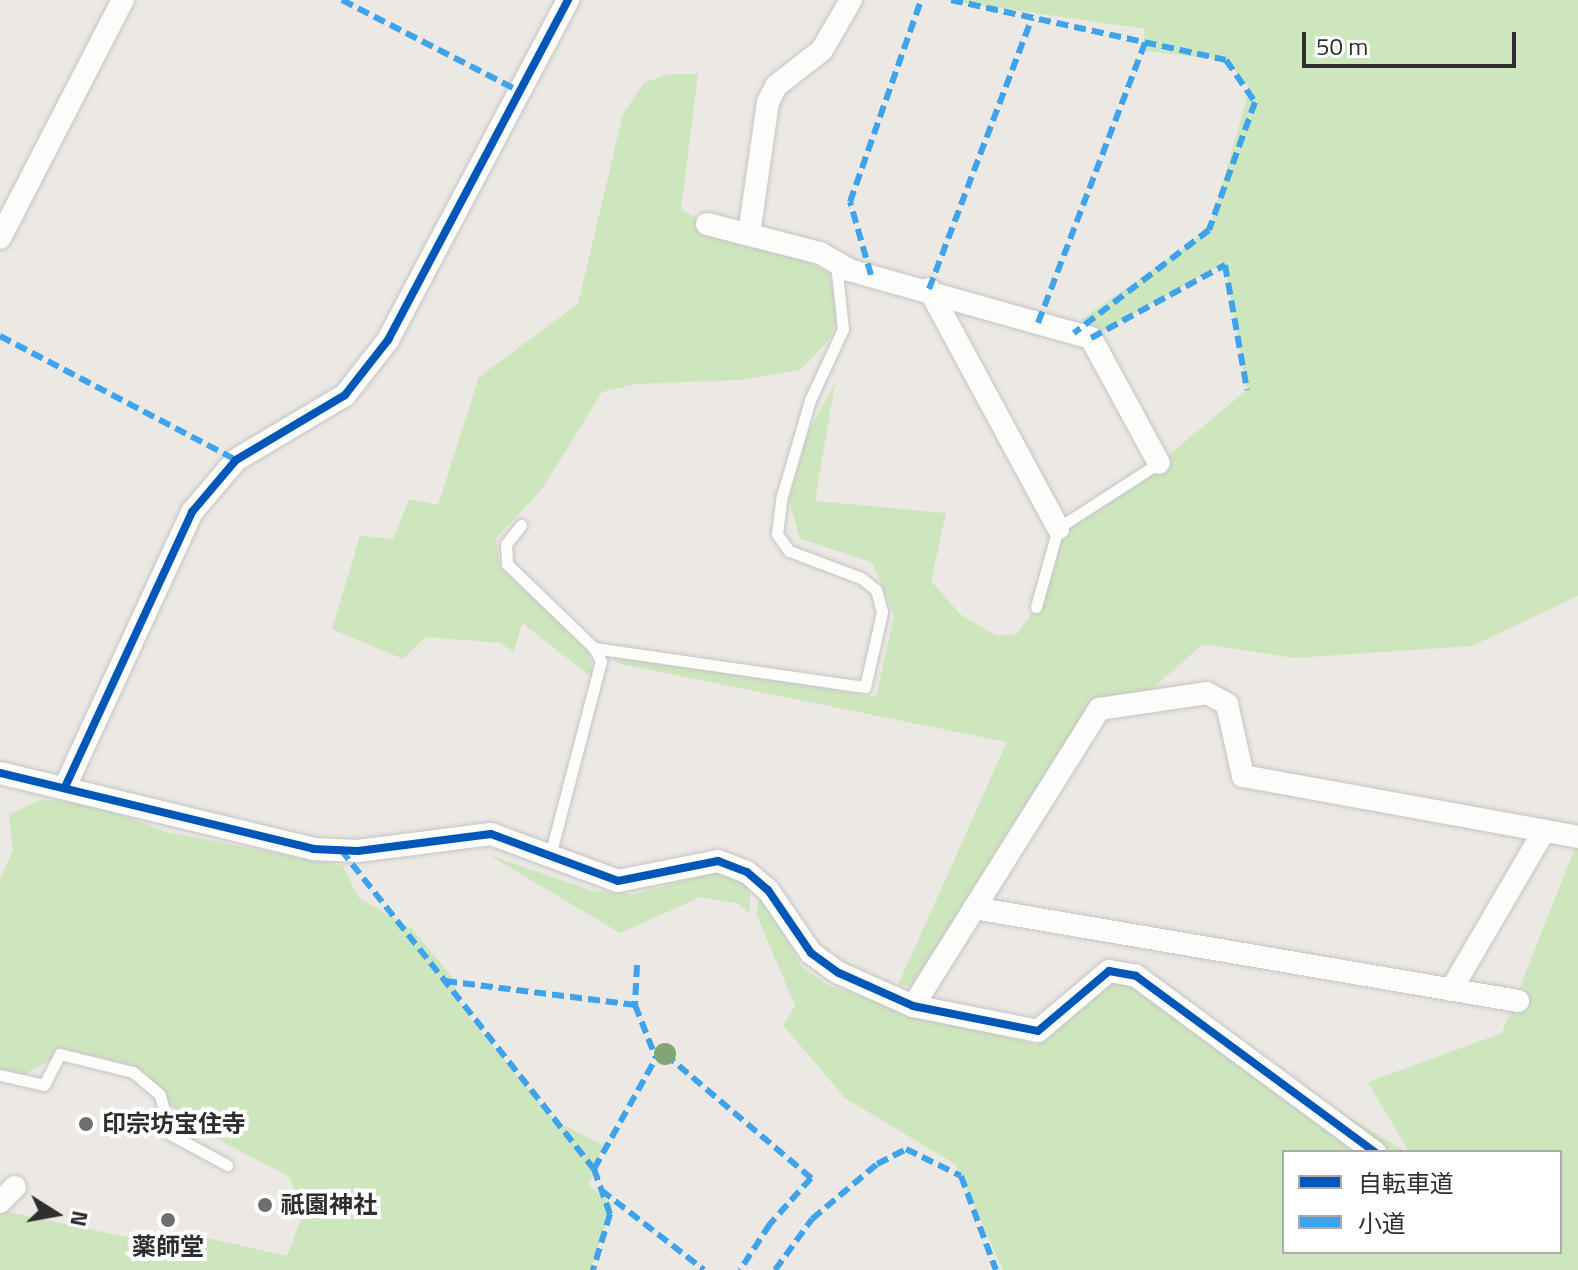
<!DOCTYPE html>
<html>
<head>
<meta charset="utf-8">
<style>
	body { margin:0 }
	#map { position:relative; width:1578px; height:1270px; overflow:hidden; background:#ece8e4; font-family:"Titillium Web","Noto Sans JP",sans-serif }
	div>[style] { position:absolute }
	.green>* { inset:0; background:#cee6be }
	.roads { filter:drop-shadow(0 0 2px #c5c4c5) drop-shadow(0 0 2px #c5c4c5) }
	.service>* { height:11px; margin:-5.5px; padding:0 5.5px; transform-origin:5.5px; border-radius:5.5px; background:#fcfcfb }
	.minor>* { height:22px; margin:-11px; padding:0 11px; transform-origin:11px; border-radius:11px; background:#fcfcfb }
	.quiet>* { height:6px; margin-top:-3px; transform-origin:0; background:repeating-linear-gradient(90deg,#3ea3eb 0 12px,transparent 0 18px) }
	.cycleway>* { height:8px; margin:-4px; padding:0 4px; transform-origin:4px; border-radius:4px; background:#0057b8 }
	.trees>* { width:22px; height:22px; margin:-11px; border-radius:50%; background:#82a575 }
	.dots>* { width:22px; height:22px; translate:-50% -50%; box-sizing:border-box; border:4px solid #fff; border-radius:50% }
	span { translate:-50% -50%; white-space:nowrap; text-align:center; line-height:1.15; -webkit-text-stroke:8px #fff; paint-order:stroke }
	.poi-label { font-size:24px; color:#2e2e2e; font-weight:700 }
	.left { translate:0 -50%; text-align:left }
	.legend { position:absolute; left:1282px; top:1150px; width:280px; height:104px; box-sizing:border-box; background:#fff; border:2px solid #ababab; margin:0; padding:10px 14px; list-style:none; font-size:24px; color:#2e2e2e }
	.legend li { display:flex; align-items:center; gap:16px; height:40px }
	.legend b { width:40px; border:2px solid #ababab }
	.north { position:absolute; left:16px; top:1174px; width:80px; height:80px; -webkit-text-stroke:6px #fff; paint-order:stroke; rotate:101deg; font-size:22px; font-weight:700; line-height:32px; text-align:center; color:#2e2e2e }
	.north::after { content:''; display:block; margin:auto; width:28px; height:36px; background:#2e2e2e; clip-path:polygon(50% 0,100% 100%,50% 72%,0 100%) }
	.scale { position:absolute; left:1302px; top:32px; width:214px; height:36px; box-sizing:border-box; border:4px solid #2e2e2e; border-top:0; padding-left:10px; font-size:24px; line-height:28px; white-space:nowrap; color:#2e2e2e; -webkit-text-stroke:6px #fff; paint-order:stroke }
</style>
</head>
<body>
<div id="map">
	<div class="green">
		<div style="clip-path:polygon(946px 0,1578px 0,1578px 596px,1472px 646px,1294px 658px,1203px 644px,1136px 703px,1099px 710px,924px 989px,898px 985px,1007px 742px,620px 664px,601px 649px,876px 697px,894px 615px,872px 562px,800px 539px,789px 500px,808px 432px,835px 383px,815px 501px,946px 513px,931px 581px,960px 614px,996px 636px,1017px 634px,1036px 607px,1058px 530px,1159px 463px,1247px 390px,1224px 263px,1091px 338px,1082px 319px,1209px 230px,1250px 88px,1226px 60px,1142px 51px,1145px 29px)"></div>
		<div style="clip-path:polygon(668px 74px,698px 74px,681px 209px,704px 223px,791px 252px,828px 273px,840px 308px,831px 338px,800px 370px,738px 380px,636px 384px,602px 392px,542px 489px,496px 538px,500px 567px,588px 650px,594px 679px,522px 623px,514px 652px,501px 643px,425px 637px,403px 659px,332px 629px,360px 536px,393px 539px,409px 499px,438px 505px,479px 377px,578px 304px,623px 114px,644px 83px)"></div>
		<div style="clip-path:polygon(41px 800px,88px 802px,166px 832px,343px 866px,358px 897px,412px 929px,452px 977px,463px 1010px,554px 1120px,603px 1145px,589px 1185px,613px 1205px,590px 1270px,0 1270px,0 1210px,154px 1243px,207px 1238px,287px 1256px,305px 1209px,288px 1176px,219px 1140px,102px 1057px,60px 1054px,24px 1075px,0 1069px,0 879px,13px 851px,9px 814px)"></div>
		<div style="clip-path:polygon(1578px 840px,1578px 1270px,1003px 1270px,955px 1164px,845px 1098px,783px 1025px,795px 1006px,756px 913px,761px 892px,802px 967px,831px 987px,1037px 1045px,1109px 971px,1406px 1152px,1284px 1152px,1284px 1252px,1560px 1252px,1560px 1152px,1409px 1152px,1368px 1082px,1502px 1033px)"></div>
		<div style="clip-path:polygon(489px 855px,593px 891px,634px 894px,721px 871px,750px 884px,750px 914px,737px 903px,701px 897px,620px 933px)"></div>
	</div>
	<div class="roads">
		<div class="service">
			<div style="left:521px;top:525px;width:24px;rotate:128deg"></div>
			<div style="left:506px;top:544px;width:20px;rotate:87deg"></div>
			<div style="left:507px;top:564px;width:121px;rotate:44deg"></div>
			<div style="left:594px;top:648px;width:15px;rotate:62deg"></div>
			<div style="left:601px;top:661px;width:202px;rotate:104.7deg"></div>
			<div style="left:1036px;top:607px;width:82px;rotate:-74.4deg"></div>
			<div style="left:1058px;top:528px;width:120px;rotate:-32.8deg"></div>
			<div style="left:594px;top:648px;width:274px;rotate:8.2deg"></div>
			<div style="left:865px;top:687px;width:77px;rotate:-77.2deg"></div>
			<div style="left:882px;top:612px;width:23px;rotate:-105deg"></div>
			<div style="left:876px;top:590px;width:19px;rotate:-141deg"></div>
			<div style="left:861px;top:578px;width:77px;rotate:-159.4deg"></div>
			<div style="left:789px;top:551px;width:21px;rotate:-125deg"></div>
			<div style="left:777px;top:534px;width:38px;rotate:-83deg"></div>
			<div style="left:782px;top:496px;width:100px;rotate:-73.7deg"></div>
			<div style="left:810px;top:400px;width:78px;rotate:-65.1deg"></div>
			<div style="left:843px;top:329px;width:66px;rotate:-96.1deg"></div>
			<div style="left:0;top:1075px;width:45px;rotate:12.8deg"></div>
			<div style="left:44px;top:1085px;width:35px;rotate:-63deg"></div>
			<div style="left:60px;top:1054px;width:75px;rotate:13.9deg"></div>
			<div style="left:133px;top:1072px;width:35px;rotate:40deg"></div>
			<div style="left:160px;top:1095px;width:40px;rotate:75.6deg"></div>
			<div style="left:170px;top:1134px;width:65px;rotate:28.5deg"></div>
		</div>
		<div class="minor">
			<div style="left:707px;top:224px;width:117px;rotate:14.4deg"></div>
			<div style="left:820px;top:253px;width:34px;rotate:30deg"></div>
			<div style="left:849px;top:270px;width:251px;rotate:15.7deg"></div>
			<div style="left:1091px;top:338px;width:142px;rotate:61.5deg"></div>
			<div style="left:749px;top:234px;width:133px;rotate:-81.8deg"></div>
			<div style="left:768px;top:102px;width:18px;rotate:-63deg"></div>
			<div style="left:776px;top:86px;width:58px;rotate:-38deg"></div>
			<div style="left:822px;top:50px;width:58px;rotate:-59.9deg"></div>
			<div style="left:0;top:238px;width:268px;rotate:-62.7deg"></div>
			<div style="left:929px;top:289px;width:272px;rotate:61.6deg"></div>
			<div style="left:0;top:773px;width:322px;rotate:13.6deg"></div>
			<div style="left:313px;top:849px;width:45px;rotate:2.5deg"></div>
			<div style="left:358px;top:851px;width:134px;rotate:-7.3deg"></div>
			<div style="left:491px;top:834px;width:135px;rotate:20.3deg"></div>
			<div style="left:618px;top:881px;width:102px;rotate:-11.3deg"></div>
			<div style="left:718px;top:861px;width:31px;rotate:21deg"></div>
			<div style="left:747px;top:872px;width:28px;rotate:41deg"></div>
			<div style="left:768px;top:890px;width:76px;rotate:55.7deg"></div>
			<div style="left:811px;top:953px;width:34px;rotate:36deg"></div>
			<div style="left:839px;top:973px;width:81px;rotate:24deg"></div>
			<div style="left:913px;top:1006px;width:127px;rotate:11.3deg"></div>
			<div style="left:1038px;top:1031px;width:93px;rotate:-40.2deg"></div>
			<div style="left:1109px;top:971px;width:27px;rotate:10deg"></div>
			<div style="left:1136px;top:976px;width:297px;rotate:36.4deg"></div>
			<div style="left:65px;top:787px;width:303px;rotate:-65.2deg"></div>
			<div style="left:192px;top:512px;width:68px;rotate:-49.8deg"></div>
			<div style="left:236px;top:460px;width:127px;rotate:-30.8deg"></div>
			<div style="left:345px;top:395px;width:70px;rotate:-52deg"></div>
			<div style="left:388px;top:340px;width:385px;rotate:-62.1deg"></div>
			<div style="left:974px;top:908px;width:552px;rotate:9.7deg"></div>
			<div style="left:1451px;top:990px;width:184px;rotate:-59.7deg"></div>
			<div style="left:913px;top:1006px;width:350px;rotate:-57.9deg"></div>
			<div style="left:1099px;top:709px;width:109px;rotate:-8.4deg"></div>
			<div style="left:1207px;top:693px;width:23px;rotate:29deg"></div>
			<div style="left:1227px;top:704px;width:74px;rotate:77.5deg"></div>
			<div style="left:1243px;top:776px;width:341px;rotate:10.3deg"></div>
			<div style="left:0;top:1202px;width:21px;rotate:-45deg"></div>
		</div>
	</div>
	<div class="quiet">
		<div style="left:342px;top:0;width:199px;rotate:27.2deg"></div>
		<div style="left:951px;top:0;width:281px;rotate:12.3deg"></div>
		<div style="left:1226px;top:60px;width:51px;rotate:55.4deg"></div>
		<div style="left:1255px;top:102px;width:136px;rotate:109.8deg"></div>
		<div style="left:1209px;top:230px;width:170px;rotate:142.7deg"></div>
		<div style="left:871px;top:275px;width:76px;rotate:-106deg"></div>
		<div style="left:850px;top:202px;width:214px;rotate:-70.6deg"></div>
		<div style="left:929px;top:289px;width:290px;rotate:-69.2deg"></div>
		<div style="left:1038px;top:323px;width:300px;rotate:-69.1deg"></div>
		<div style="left:0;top:336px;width:267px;rotate:27.7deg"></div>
		<div style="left:1091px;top:338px;width:153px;rotate:-28.6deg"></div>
		<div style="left:1225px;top:265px;width:127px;rotate:80deg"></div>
		<div style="left:341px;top:850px;width:407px;rotate:51.6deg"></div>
		<div style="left:594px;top:1169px;width:48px;rotate:70.4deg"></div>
		<div style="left:610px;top:1214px;width:59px;rotate:106.9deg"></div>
		<div style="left:637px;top:965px;width:40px;rotate:92.9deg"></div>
		<div style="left:635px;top:1005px;width:57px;rotate:68.4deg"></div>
		<div style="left:445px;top:981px;width:192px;rotate:7.2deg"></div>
		<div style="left:594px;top:1169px;width:127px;rotate:-60.8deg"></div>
		<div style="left:656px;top:1058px;width:10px;rotate:-24deg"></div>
		<div style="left:665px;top:1054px;width:192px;rotate:40.3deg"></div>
		<div style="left:811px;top:1178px;width:62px;rotate:131.7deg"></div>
		<div style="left:770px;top:1224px;width:55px;rotate:123.1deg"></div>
		<div style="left:601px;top:1190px;width:130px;rotate:37.8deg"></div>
		<div style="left:775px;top:1270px;width:63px;rotate:-54deg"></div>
		<div style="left:812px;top:1219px;width:85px;rotate:-40.2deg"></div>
		<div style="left:877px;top:1164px;width:33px;rotate:-27deg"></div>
		<div style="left:906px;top:1149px;width:61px;rotate:26.1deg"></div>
		<div style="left:961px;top:1176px;width:100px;rotate:69.6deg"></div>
	</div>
	<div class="cycleway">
		<div style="left:0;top:773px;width:322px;rotate:13.6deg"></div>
		<div style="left:313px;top:849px;width:45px;rotate:2.5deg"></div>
		<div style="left:358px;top:851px;width:134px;rotate:-7.3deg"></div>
		<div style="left:491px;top:834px;width:135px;rotate:20.3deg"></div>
		<div style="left:618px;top:881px;width:102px;rotate:-11.3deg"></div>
		<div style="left:718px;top:861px;width:31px;rotate:21deg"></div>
		<div style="left:747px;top:872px;width:28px;rotate:41deg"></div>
		<div style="left:768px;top:890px;width:76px;rotate:55.7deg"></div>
		<div style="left:811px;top:953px;width:34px;rotate:36deg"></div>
		<div style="left:839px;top:973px;width:81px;rotate:24deg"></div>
		<div style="left:913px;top:1006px;width:127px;rotate:11.3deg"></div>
		<div style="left:1038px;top:1031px;width:93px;rotate:-40.2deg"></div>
		<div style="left:1109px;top:971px;width:27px;rotate:10deg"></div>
		<div style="left:1136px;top:976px;width:297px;rotate:36.4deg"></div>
		<div style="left:65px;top:787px;width:303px;rotate:-65.2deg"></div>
		<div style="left:192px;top:512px;width:68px;rotate:-49.8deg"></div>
		<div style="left:236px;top:460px;width:127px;rotate:-30.8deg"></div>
		<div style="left:345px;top:395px;width:70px;rotate:-52deg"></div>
		<div style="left:388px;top:340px;width:385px;rotate:-62.1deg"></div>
	</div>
	<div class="trees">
		<div style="left:665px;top:1054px"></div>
	</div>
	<div class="dots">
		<div style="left:86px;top:1124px;background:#706f6e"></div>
		<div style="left:265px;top:1205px;background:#706f6e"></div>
		<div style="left:168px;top:1220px;background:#706f6e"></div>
	</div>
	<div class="poi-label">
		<span class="left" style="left:102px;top:1124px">印宗坊宝住寺</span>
		<span class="left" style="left:281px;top:1205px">祇園神社</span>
		<span style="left:168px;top:1247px">薬師堂</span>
	</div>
	<ul class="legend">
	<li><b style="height:10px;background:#0057b8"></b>自転車道</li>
	<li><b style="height:10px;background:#3ea3eb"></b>小道</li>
	</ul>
	<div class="north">N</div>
	<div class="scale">50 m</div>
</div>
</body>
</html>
